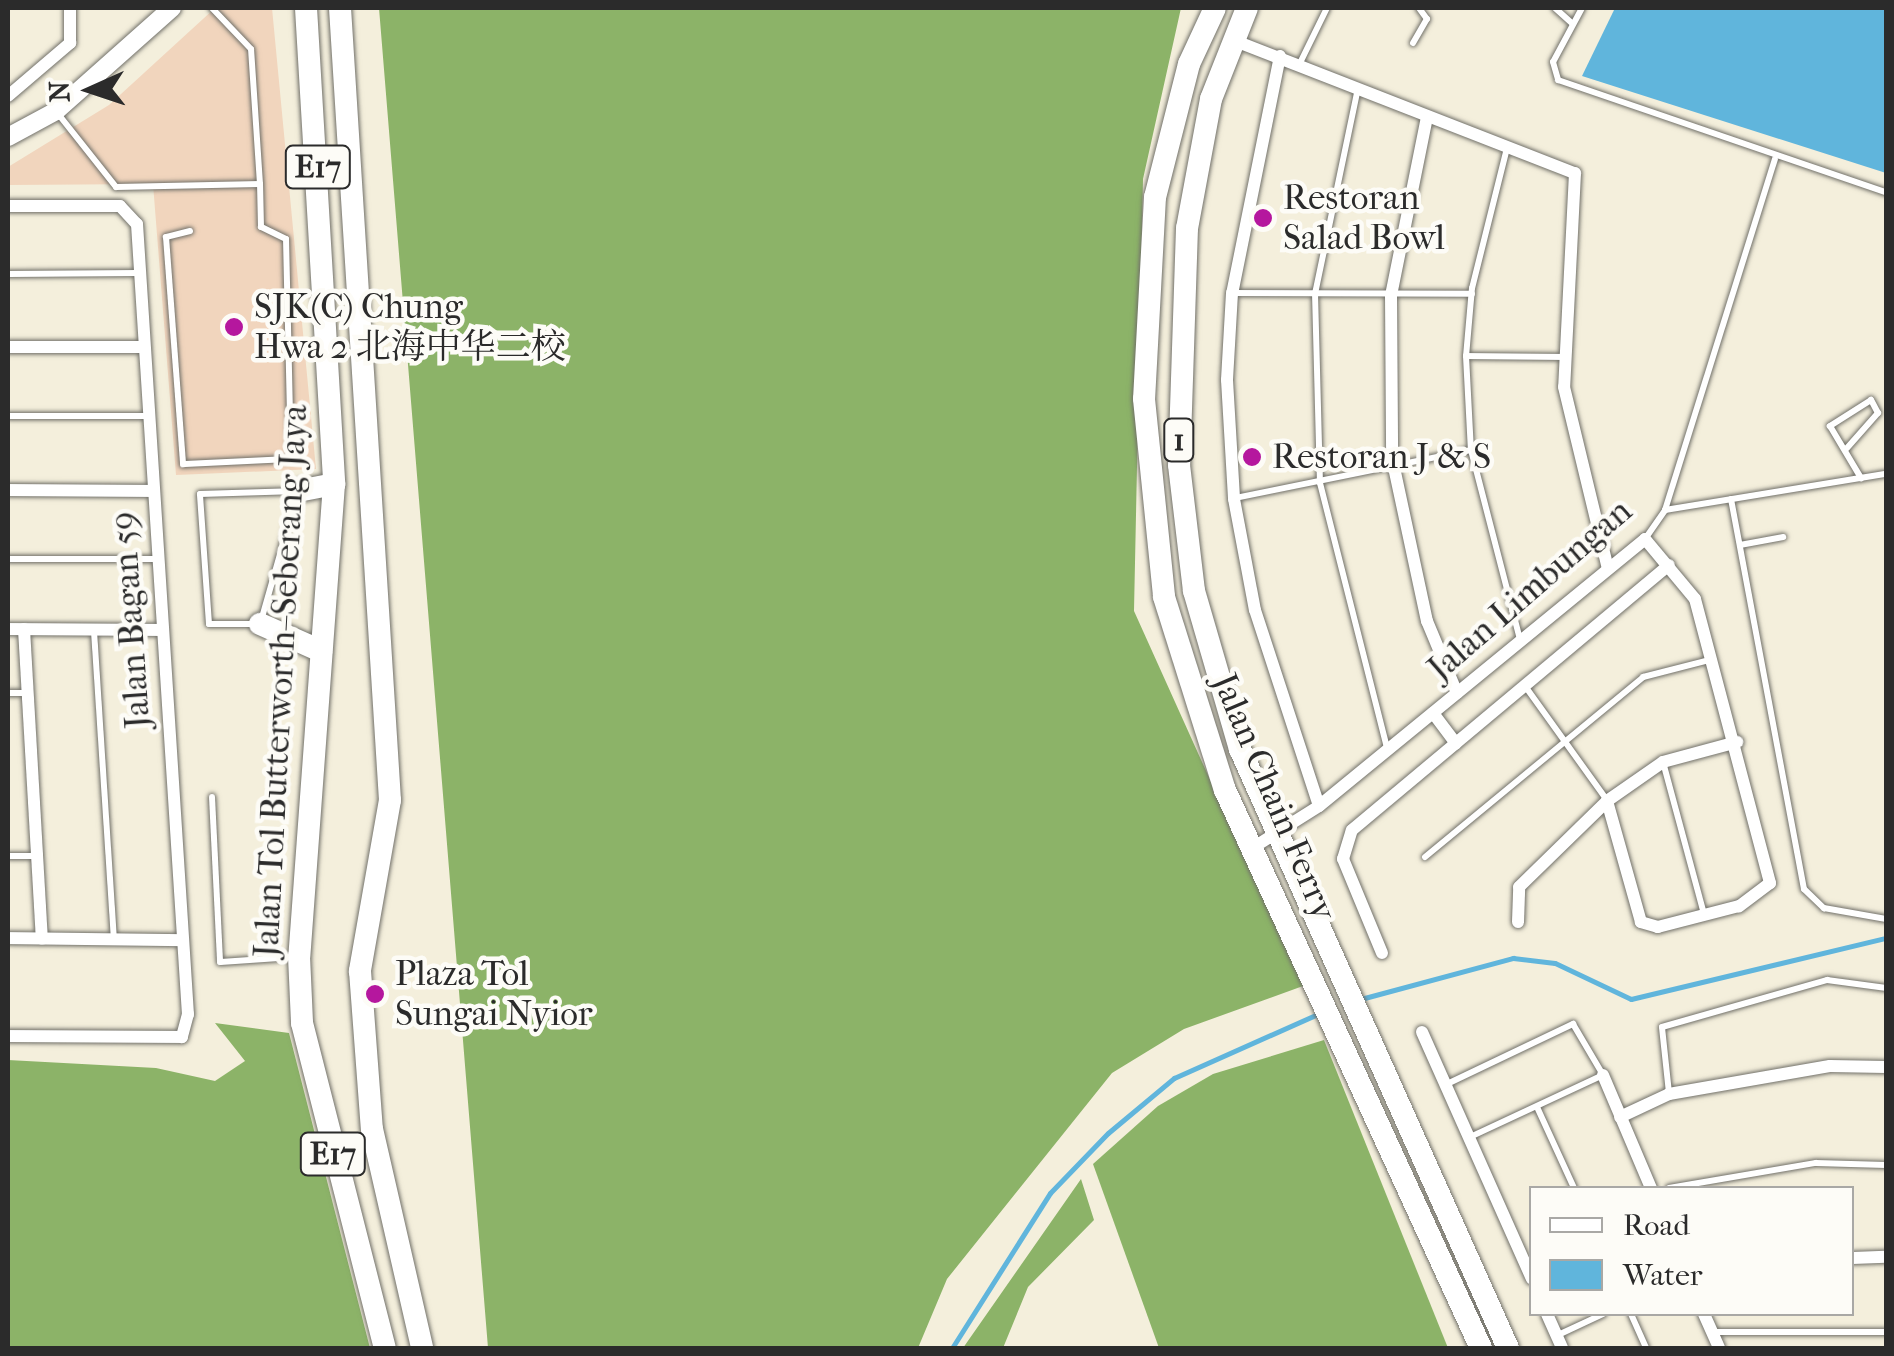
<!DOCTYPE html>
<html>
<head>
<meta charset="utf-8">
<style>
	body { margin:0 }
	#map { position:relative; width:1894px; height:1356px; overflow:hidden; background:#f4efdc; font-family:"IM FELL French Canon","Noto Serif SC",serif }
	div>[style] { position:absolute }
	.built>* { inset:0; background:#f1d5bd }
	.forest>* { inset:0; background:#8cb368 }
	.water>* { inset:0; background:#60b5dc }
	.stream>* { height:5px; margin:-2.5px; padding:0 2.5px; transform-origin:2.5px; border-radius:2.5px; background:#60b5dc }
	.roads { filter:drop-shadow(0 0 2px #717069) drop-shadow(0 0 2px #717069) }
	.lane>* { height:6px; margin:-3px; padding:0 3px; transform-origin:3px; border-radius:3px; background:#fff }
	.street>* { height:12px; margin:-6px; padding:0 6px; transform-origin:6px; border-radius:6px; background:#fff }
	.secondary>* { height:18px; margin:-9px; padding:0 9px; transform-origin:9px; border-radius:9px; background:#fff }
	.highway>* { height:22px; margin:-11px; padding:0 11px; transform-origin:11px; border-radius:11px; background:#fff }
	.dots>* { width:28px; height:28px; translate:-50% -50%; box-sizing:border-box; border:5px solid #fdfcf7; border-radius:50% }
	span { translate:-50% -50%; white-space:nowrap; text-align:center; line-height:1.15; -webkit-text-stroke:9px #fdfcf7; paint-order:stroke }
	.shield-label span { padding:2px 8px; background:#fdfcf7; border:2px solid; border-radius:8px; -webkit-text-stroke-width:0 }
	.shield-label { font-size:32px; color:#2b2b2b; font-weight:700 }
	.poi-label { font-size:35px; color:#2b2b2b }
	.left { translate:0 -50%; text-align:left }
	.street-label { font-size:35px; color:#2b2b2b }
	.frame { position:absolute; inset:0; border:10px solid #2b2b2b; pointer-events:none }
	.legend { position:absolute; left:1529px; top:1186px; width:325px; height:130px; box-sizing:border-box; background:#fdfcf7; border:2px solid #a9a8a5; margin:0; padding:12px 18px; list-style:none; font-size:30px; color:#2b2b2b }
	.legend li { display:flex; align-items:center; gap:20px; height:50px }
	.legend b { width:50px; border:2px solid #a9a8a5 }
	.north { position:absolute; left:40px; top:40px; width:100px; height:100px; -webkit-text-stroke:8px #fdfcf7; paint-order:stroke; rotate:267deg; font-size:28px; font-weight:700; line-height:40px; text-align:center; color:#2b2b2b }
	.north::after { content:''; display:block; margin:auto; width:35px; height:45px; background:#2b2b2b; clip-path:polygon(50% 0,100% 100%,50% 72%,0 100%) }
</style>
</head>
<body>
<div id="map">
	<div class="built">
		<div style="clip-path:polygon(215px 8px,272px 8px,316px 469px,176px 475px,153px 184px,8px 185px,8px 167px,109px 105px)"></div>
	</div>
	<div class="forest">
		<div style="clip-path:polygon(379px 8px,1181px 8px,1143px 179px,1134px 611px,1303px 986px,1184px 1029px,1112px 1073px,947px 1279px,918px 1348px,488px 1348px)"></div>
		<div style="clip-path:polygon(215px 1023px,289px 1033px,370px 1348px,8px 1348px,8px 1060px,156px 1068px,215px 1081px,245px 1061px)"></div>
		<div style="clip-path:polygon(1324px 1040px,1448px 1348px,1159px 1348px,1093px 1164px,1158px 1106px,1213px 1074px)"></div>
		<div style="clip-path:polygon(1081px 1179px,1094px 1220px,1028px 1287px,1003px 1348px,963px 1348px)"></div>
	</div>
	<div class="water">
		<div style="clip-path:polygon(1615px 8px,1886px 8px,1886px 173px,1582px 76px)"></div>
	</div>
	<div class="stream">
		<div style="left:1357px;top:1000px;width:162px;rotate:-15.1deg"></div>
		<div style="left:1513px;top:958px;width:42px;rotate:6.8deg"></div>
		<div style="left:1555px;top:963px;width:84px;rotate:25.3deg"></div>
		<div style="left:1631px;top:999px;width:262px;rotate:-13.5deg"></div>
		<div style="left:952px;top:1348px;width:183px;rotate:-57.7deg"></div>
		<div style="left:1050px;top:1193px;width:83px;rotate:-46deg"></div>
		<div style="left:1108px;top:1133px;width:86px;rotate:-39.8deg"></div>
		<div style="left:1174px;top:1078px;width:158px;rotate:-24deg"></div>
	</div>
	<div class="roads">
		<div class="lane">
			<div style="left:1555px;top:8px;width:24px;rotate:42deg"></div>
			<div style="left:1582px;top:8px;width:61px;rotate:118.2deg"></div>
			<div style="left:1553px;top:62px;width:19px;rotate:74deg"></div>
			<div style="left:1558px;top:80px;width:347px;rotate:18.9deg"></div>
			<div style="left:1413px;top:43px;width:28px;rotate:-60deg"></div>
			<div style="left:1427px;top:19px;width:14px;rotate:-126deg"></div>
			<div style="left:1300px;top:63px;width:61px;rotate:-63.9deg"></div>
			<div style="left:1358px;top:88px;width:209px;rotate:101.8deg"></div>
			<div style="left:1315px;top:293px;width:190px;rotate:88.5deg"></div>
			<div style="left:1320px;top:483px;width:272px;rotate:75.8deg"></div>
			<div style="left:59px;top:115px;width:92px;rotate:51.6deg"></div>
			<div style="left:116px;top:187px;width:144px;rotate:-1.2deg"></div>
			<div style="left:260px;top:184px;width:135px;rotate:-93.8deg"></div>
			<div style="left:251px;top:49px;width:57px;rotate:-133.6deg"></div>
			<div style="left:1507px;top:148px;width:144px;rotate:104deg"></div>
			<div style="left:1472px;top:288px;width:68px;rotate:95deg"></div>
			<div style="left:1466px;top:356px;width:94px;rotate:87deg"></div>
			<div style="left:1471px;top:450px;width:196px;rotate:75.5deg"></div>
			<div style="left:190px;top:231px;width:25px;rotate:166deg"></div>
			<div style="left:166px;top:237px;width:228px;rotate:85.7deg"></div>
			<div style="left:183px;top:464px;width:108px;rotate:-2.7deg"></div>
			<div style="left:291px;top:459px;width:220px;rotate:-91.3deg"></div>
			<div style="left:286px;top:239px;width:28px;rotate:-154deg"></div>
			<div style="left:261px;top:227px;width:43px;rotate:-91.3deg"></div>
			<div style="left:8px;top:274px;width:130px;rotate:-0.4deg"></div>
			<div style="left:1233px;top:293px;width:239px;rotate:0.2deg"></div>
			<div style="left:1466px;top:356px;width:98px;rotate:0.6deg"></div>
			<div style="left:8px;top:416px;width:141px"></div>
			<div style="left:1847px;top:448px;width:47px;rotate:-48.5deg"></div>
			<div style="left:1878px;top:413px;width:15px;rotate:-118deg"></div>
			<div style="left:1871px;top:400px;width:49px;rotate:147.6deg"></div>
			<div style="left:1830px;top:426px;width:61px;rotate:59.2deg"></div>
			<div style="left:298px;top:491px;width:138px;rotate:105.9deg"></div>
			<div style="left:260px;top:624px;width:51px;rotate:180deg"></div>
			<div style="left:209px;top:624px;width:130px;rotate:-94deg"></div>
			<div style="left:200px;top:494px;width:98px;rotate:-1.8deg"></div>
			<div style="left:1235px;top:498px;width:241px;rotate:-11.5deg"></div>
			<div style="left:1731px;top:499px;width:397px;rotate:79.4deg"></div>
			<div style="left:1804px;top:889px;width:28px;rotate:44deg"></div>
			<div style="left:1824px;top:908px;width:63px;rotate:10.1deg"></div>
			<div style="left:1665px;top:510px;width:368px;rotate:-72.6deg"></div>
			<div style="left:1645px;top:539px;width:35px;rotate:-55deg"></div>
			<div style="left:1665px;top:510px;width:224px;rotate:-9.3deg"></div>
			<div style="left:1740px;top:545px;width:44px;rotate:-10.5deg"></div>
			<div style="left:8px;top:559px;width:148px"></div>
			<div style="left:94px;top:631px;width:308px;rotate:86.3deg"></div>
			<div style="left:1525px;top:686px;width:140px;rotate:54.3deg"></div>
			<div style="left:8px;top:693px;width:19px"></div>
			<div style="left:1663px;top:762px;width:157px;rotate:74.9deg"></div>
			<div style="left:212px;top:797px;width:165px;rotate:87.2deg"></div>
			<div style="left:220px;top:962px;width:74px;rotate:-3.9deg"></div>
			<div style="left:8px;top:856px;width:28px"></div>
			<div style="left:1425px;top:857px;width:283px;rotate:-39.5deg"></div>
			<div style="left:1643px;top:677px;width:72px;rotate:-14.4deg"></div>
			<div style="left:1447px;top:1084px;width:140px;rotate:-25.5deg"></div>
			<div style="left:1573px;top:1024px;width:59px;rotate:59.5deg"></div>
			<div style="left:1603px;top:1075px;width:147px;rotate:155deg"></div>
			<div style="left:1669px;top:1093px;width:66px;rotate:-96.1deg"></div>
			<div style="left:1662px;top:1027px;width:172px;rotate:-15.9deg"></div>
			<div style="left:1827px;top:980px;width:60px;rotate:7.7deg"></div>
			<div style="left:1537px;top:1107px;width:89px;rotate:65.4deg"></div>
			<div style="left:1669px;top:1188px;width:149px;rotate:-9.7deg"></div>
			<div style="left:1816px;top:1163px;width:70px;rotate:1.6deg"></div>
			<div style="left:1631px;top:1314px;width:37px;rotate:66deg"></div>
			<div style="left:1713px;top:1332px;width:173px"></div>
			<div style="left:1558px;top:1335px;width:50px;rotate:-25deg"></div>
		</div>
		<div class="street">
			<div style="left:1233px;top:40px;width:367px;rotate:21.3deg"></div>
			<div style="left:1575px;top:173px;width:214px;rotate:92.9deg"></div>
			<div style="left:1564px;top:387px;width:187px;rotate:76.4deg"></div>
			<div style="left:1280px;top:56px;width:242px;rotate:101.4deg"></div>
			<div style="left:1232px;top:293px;width:87px;rotate:93.3deg"></div>
			<div style="left:1227px;top:380px;width:119px;rotate:86.6deg"></div>
			<div style="left:1234px;top:499px;width:113px;rotate:79.3deg"></div>
			<div style="left:1255px;top:610px;width:206px;rotate:71.9deg"></div>
			<div style="left:8px;top:96px;width:82px;rotate:-40.5deg"></div>
			<div style="left:70px;top:43px;width:35px;rotate:-90deg"></div>
			<div style="left:1427px;top:117px;width:182px;rotate:101.4deg"></div>
			<div style="left:1391px;top:295px;width:163px;rotate:89.6deg"></div>
			<div style="left:1392px;top:458px;width:167px;rotate:77.9deg"></div>
			<div style="left:1427px;top:621px;width:78px;rotate:67.4deg"></div>
			<div style="left:8px;top:206px;width:112px"></div>
			<div style="left:120px;top:206px;width:25px;rotate:47deg"></div>
			<div style="left:137px;top:224px;width:792px;rotate:86.31deg"></div>
			<div style="left:188px;top:1014px;width:24px;rotate:105deg"></div>
			<div style="left:182px;top:1037px;width:174px;rotate:-179.7deg"></div>
			<div style="left:8px;top:347px;width:136px"></div>
			<div style="left:8px;top:490px;width:145px;rotate:0.4deg"></div>
			<div style="left:8px;top:629px;width:154px;rotate:0.4deg"></div>
			<div style="left:24px;top:629px;width:310px;rotate:86.7deg"></div>
			<div style="left:1433px;top:713px;width:38px;rotate:53deg"></div>
			<div style="left:1254px;top:847px;width:77px;rotate:-32.2deg"></div>
			<div style="left:1319px;top:806px;width:421px;rotate:-39.3deg"></div>
			<div style="left:1645px;top:539px;width:78px;rotate:50.2deg"></div>
			<div style="left:1695px;top:599px;width:294px;rotate:75.2deg"></div>
			<div style="left:1770px;top:883px;width:39px;rotate:143deg"></div>
			<div style="left:1739px;top:906px;width:84px;rotate:165.5deg"></div>
			<div style="left:1658px;top:927px;width:18px;rotate:-164deg"></div>
			<div style="left:1641px;top:922px;width:126px;rotate:-105.7deg"></div>
			<div style="left:1518px;top:922px;width:35px;rotate:-88deg"></div>
			<div style="left:1519px;top:887px;width:123px;rotate:-44.3deg"></div>
			<div style="left:1607px;top:801px;width:68px;rotate:-34.9deg"></div>
			<div style="left:1663px;top:762px;width:77px;rotate:-15.1deg"></div>
			<div style="left:8px;top:938px;width:174px;rotate:0.7deg"></div>
			<div style="left:1382px;top:953px;width:102px;rotate:-112.5deg"></div>
			<div style="left:1343px;top:859px;width:30px;rotate:-73deg"></div>
			<div style="left:1352px;top:830px;width:413px;rotate:-39.9deg"></div>
			<div style="left:1422px;top:1032px;width:270px;rotate:66deg"></div>
			<div style="left:1603px;top:1075px;width:123px;rotate:67deg"></div>
			<div style="left:1620px;top:1117px;width:54px;rotate:-25.1deg"></div>
			<div style="left:1669px;top:1094px;width:163px;rotate:-9.9deg"></div>
			<div style="left:1830px;top:1066px;width:56px;rotate:1deg"></div>
			<div style="left:1852px;top:1258px;width:34px;rotate:-2deg"></div>
			<div style="left:1547px;top:1314px;width:37px;rotate:66deg"></div>
			<div style="left:1704px;top:1314px;width:37px;rotate:66deg"></div>
		</div>
		<div class="secondary">
			<div style="left:8px;top:137px;width:55px;rotate:-28.4deg"></div>
			<div style="left:56px;top:111px;width:155px;rotate:-41.6deg"></div>
		</div>
		<div class="highway">
			<div style="left:306px;top:8px;width:477px;rotate:86.6deg"></div>
			<div style="left:334px;top:484px;width:473px;rotate:94.2deg"></div>
			<div style="left:299px;top:956px;width:67px;rotate:87.4deg"></div>
			<div style="left:302px;top:1023px;width:335px;rotate:75.7deg"></div>
			<div style="left:340px;top:8px;width:794px;rotate:86.39deg"></div>
			<div style="left:390px;top:800px;width:174px;rotate:100deg"></div>
			<div style="left:360px;top:971px;width:158px;rotate:85.7deg"></div>
			<div style="left:372px;top:1129px;width:225px;rotate:77.1deg"></div>
			<div style="left:1215px;top:8px;width:62px;rotate:114.9deg"></div>
			<div style="left:1189px;top:64px;width:137px;rotate:104.3deg"></div>
			<div style="left:1155px;top:197px;width:202px;rotate:93.1deg"></div>
			<div style="left:1144px;top:399px;width:199px;rotate:84.2deg"></div>
			<div style="left:1164px;top:597px;width:202px;rotate:72.5deg"></div>
			<div style="left:1225px;top:790px;width:614px;rotate:65.36deg"></div>
			<div style="left:1247px;top:8px;width:98px;rotate:111.6deg"></div>
			<div style="left:1211px;top:99px;width:131px;rotate:100.5deg"></div>
			<div style="left:1187px;top:228px;width:237px;rotate:91.9deg"></div>
			<div style="left:1179px;top:465px;width:127px;rotate:83.2deg"></div>
			<div style="left:1194px;top:591px;width:165px;rotate:73.8deg"></div>
			<div style="left:1240px;top:749px;width:656px;rotate:65.9deg"></div>
			<div style="left:298px;top:491px;width:37px;rotate:-11deg"></div>
			<div style="left:260px;top:624px;width:67px;rotate:23.9deg"></div>
		</div>
	</div>
	<div class="dots">
		<div style="left:1263px;top:218px;background:#b5179e"></div>
		<div style="left:234px;top:327px;background:#b5179e"></div>
		<div style="left:1252px;top:457px;background:#b5179e"></div>
		<div style="left:375px;top:994px;background:#b5179e"></div>
	</div>
	<div class="shield-label">
		<span style="left:318px;top:167px">E17</span>
		<span style="left:1179px;top:440px">1</span>
		<span style="left:333px;top:1154px">E17</span>
	</div>
	<div class="poi-label">
		<span class="left" style="left:1283px;top:218px">Restoran<br>Salad Bowl</span>
		<span class="left" style="left:254px;top:327px">SJK(C) Chung<br>Hwa 2 北海中华二校</span>
		<span class="left" style="left:1272px;top:457px">Restoran J &amp; S</span>
		<span class="left" style="left:395px;top:994px">Plaza Tol<br>Sungai Nyior</span>
	</div>
	<div class="street-label">
		<span style="left:1530px;top:590px;rotate:-41deg">Jalan Limbungan</span>
		<span style="left:131px;top:620px;rotate:-94deg">Jalan Bagan 59</span>
		<span style="left:281px;top:681px;rotate:-87deg">Jalan Tol Butterworth–Seberang Jaya</span>
		<span style="left:1274px;top:797px;rotate:67deg">Jalan Chain Ferry</span>
	</div>
	<div class="frame"></div>
	<ul class="legend">
	<li><b style="height:12px;background:#fff"></b>Road</li>
	<li><b style="height:28px;background:#60b5dc"></b>Water</li>
	</ul>
	<div class="north">N</div>
</div>
</body>
</html>
